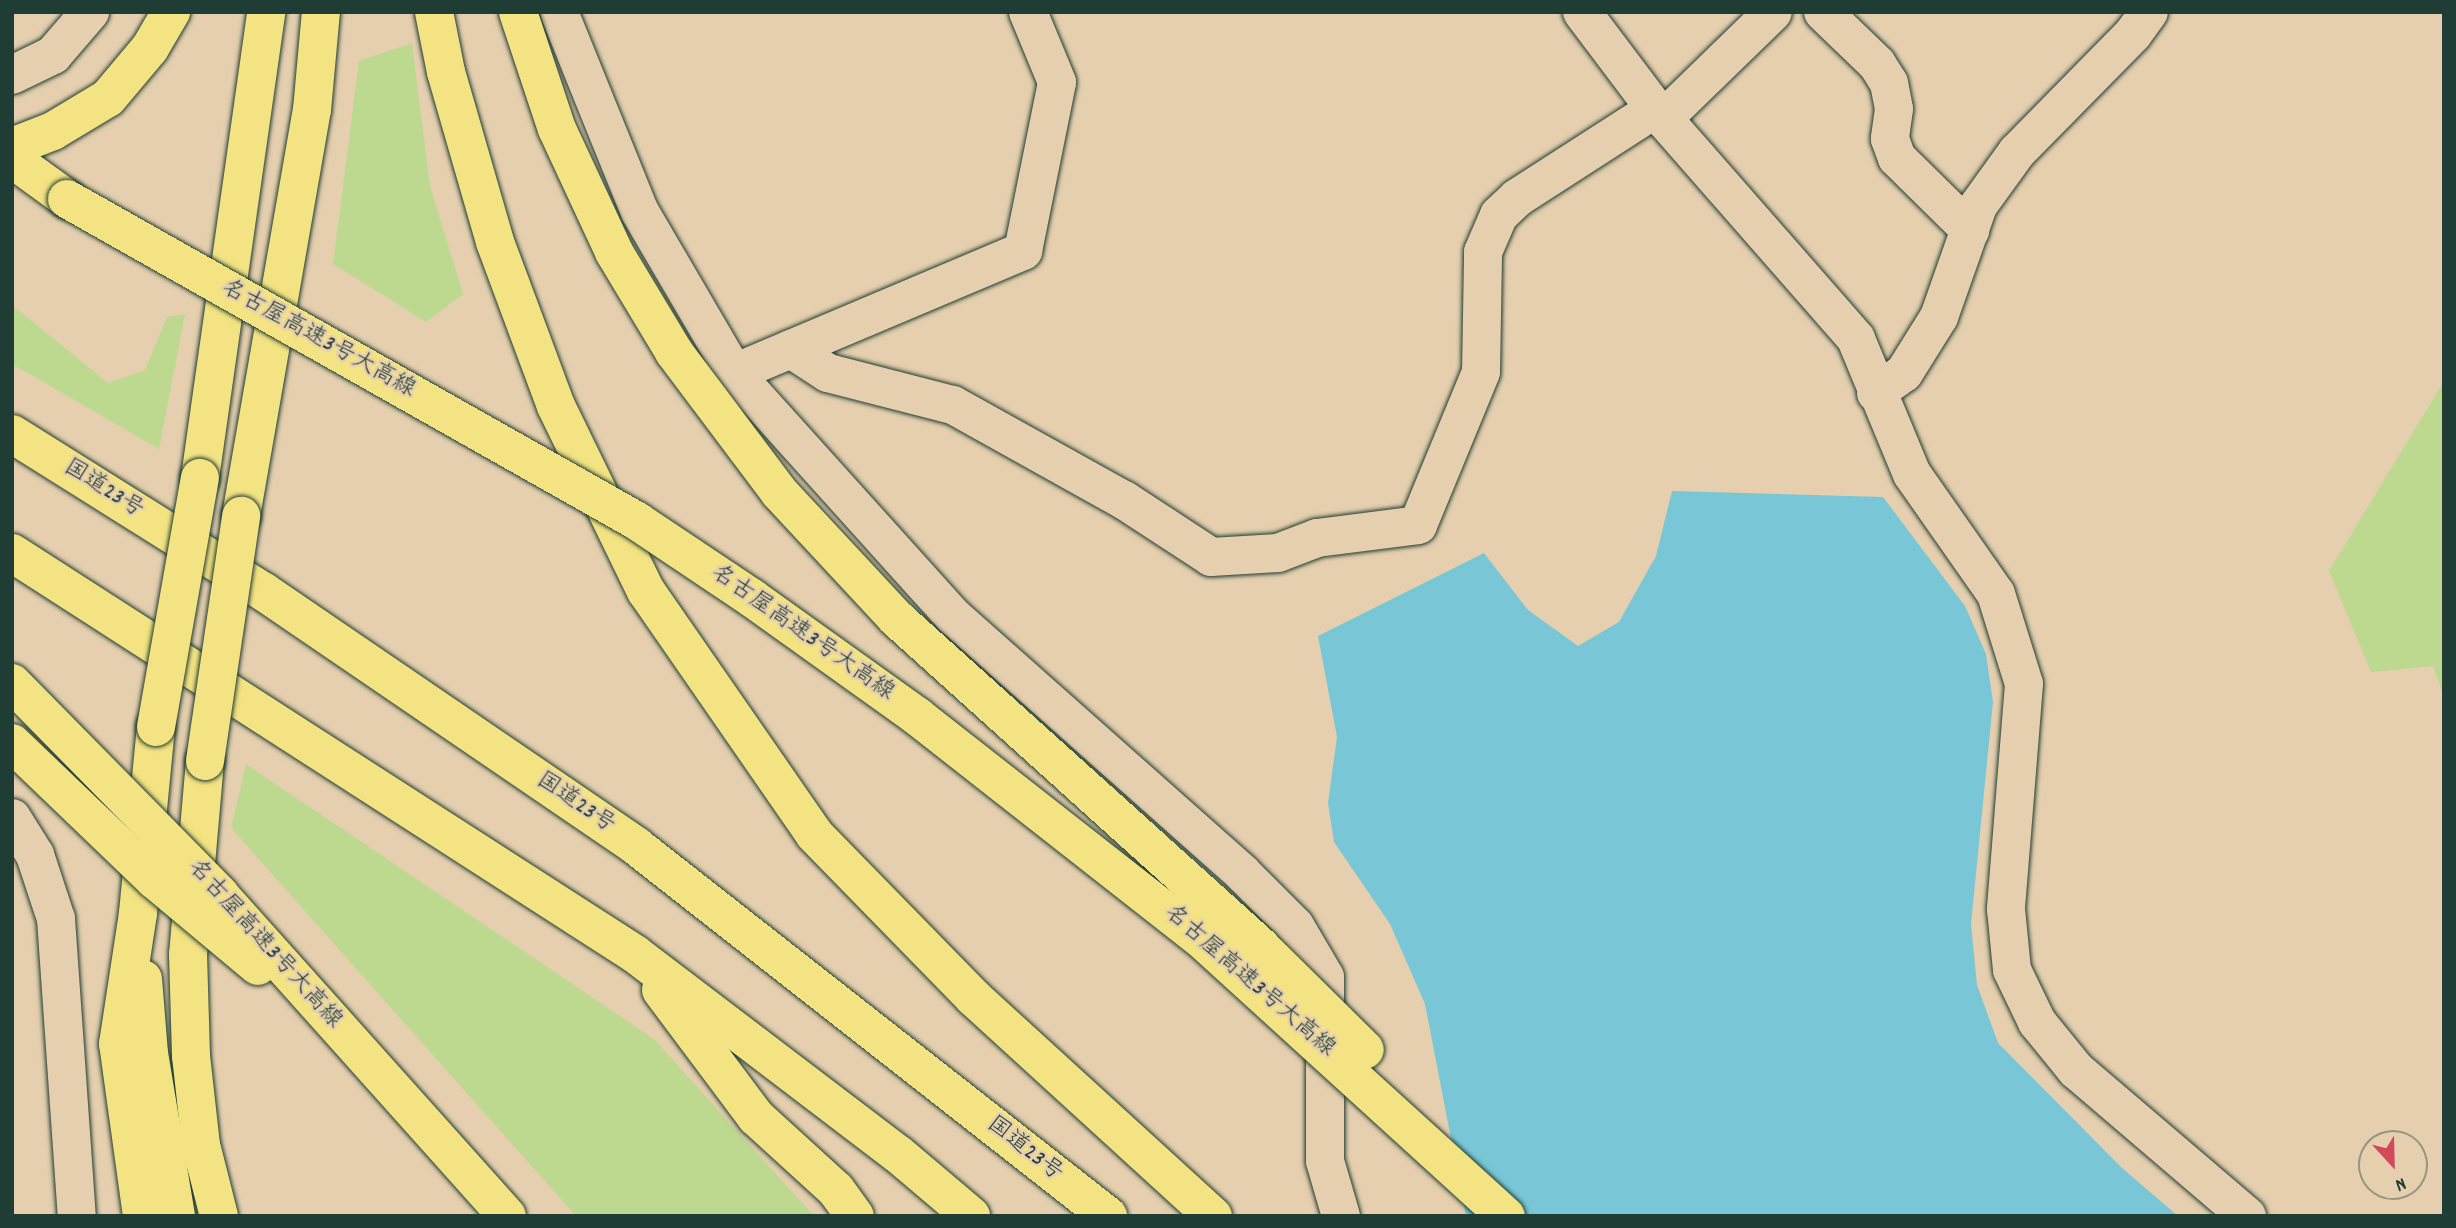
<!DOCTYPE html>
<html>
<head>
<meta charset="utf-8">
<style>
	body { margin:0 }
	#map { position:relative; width:2456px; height:1228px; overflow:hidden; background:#e5cfae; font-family:Dekko,"Klee One",sans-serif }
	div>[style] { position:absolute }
	.green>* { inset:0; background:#bdd990 }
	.water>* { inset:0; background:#79c7d6 }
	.roads { filter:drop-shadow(0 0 2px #1f3d34) drop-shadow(0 0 2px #1f3d34) }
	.street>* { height:38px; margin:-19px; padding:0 19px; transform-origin:19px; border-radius:19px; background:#e5cfae }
	.highway>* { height:38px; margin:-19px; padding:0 19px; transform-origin:19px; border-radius:19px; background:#f4e382 }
	.bridges { filter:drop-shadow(0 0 2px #1f3d34) drop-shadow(0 0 2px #1f3d34) }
	.highway-bridge>* { height:38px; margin:-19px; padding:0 19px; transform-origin:19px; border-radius:19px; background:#f4e382 }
	span { translate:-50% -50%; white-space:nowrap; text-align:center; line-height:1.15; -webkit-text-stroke:5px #e5cfae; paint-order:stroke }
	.street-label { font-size:23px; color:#1f3d34 }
	.frame { position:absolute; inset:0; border:14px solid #1f3d34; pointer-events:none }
	.north { position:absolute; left:2358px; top:1130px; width:70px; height:70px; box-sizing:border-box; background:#e5cfae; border:2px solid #96957d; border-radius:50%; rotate:158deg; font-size:19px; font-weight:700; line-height:28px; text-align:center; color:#1f3d34 }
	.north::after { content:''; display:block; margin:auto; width:24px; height:32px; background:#d1495b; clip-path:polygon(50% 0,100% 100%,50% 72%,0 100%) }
</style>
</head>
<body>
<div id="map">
	<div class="green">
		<div style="clip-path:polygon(412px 43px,430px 186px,463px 294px,426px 322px,333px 264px,359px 61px)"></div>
		<div style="clip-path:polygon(12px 305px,108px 383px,145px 370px,167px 317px,185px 314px,159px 449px,12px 364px)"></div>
		<div style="clip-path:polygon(2444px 381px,2444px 697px,2433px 666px,2371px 672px,2329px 571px)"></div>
		<div style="clip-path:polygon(246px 764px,654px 1039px,814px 1216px,576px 1216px,231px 828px)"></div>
	</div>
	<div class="water">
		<div style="clip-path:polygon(1672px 491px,1883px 497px,1965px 606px,1986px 654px,1993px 702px,1971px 924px,1977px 985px,1998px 1043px,2122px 1168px,2178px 1216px,1466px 1216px,1425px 1004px,1390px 924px,1334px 842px,1328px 803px,1337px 737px,1318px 636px,1484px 553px,1528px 610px,1578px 646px,1619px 622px,1656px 556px)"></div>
	</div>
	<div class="roads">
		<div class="street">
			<div style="left:559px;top:12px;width:216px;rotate:68deg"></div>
			<div style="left:640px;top:212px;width:186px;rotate:59.7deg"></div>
			<div style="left:734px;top:373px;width:329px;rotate:48deg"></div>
			<div style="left:954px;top:617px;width:385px;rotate:41.6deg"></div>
			<div style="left:1242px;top:873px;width:75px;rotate:45deg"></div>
			<div style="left:1295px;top:926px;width:59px;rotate:59.5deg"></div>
			<div style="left:1325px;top:977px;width:184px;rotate:90deg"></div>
			<div style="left:1325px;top:1161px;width:57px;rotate:73.8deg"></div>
			<div style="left:1582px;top:12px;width:121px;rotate:53deg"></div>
			<div style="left:1655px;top:109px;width:305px;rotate:48.8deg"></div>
			<div style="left:1856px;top:339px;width:146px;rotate:67.5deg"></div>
			<div style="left:1912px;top:474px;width:146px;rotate:55deg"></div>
			<div style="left:1996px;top:594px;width:94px;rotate:72.7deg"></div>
			<div style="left:2024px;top:684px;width:226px;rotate:94.6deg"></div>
			<div style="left:2006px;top:909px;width:61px;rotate:84.4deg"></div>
			<div style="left:2012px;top:970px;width:58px;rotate:64.3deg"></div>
			<div style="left:2037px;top:1022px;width:62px;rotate:50.9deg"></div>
			<div style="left:2076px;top:1070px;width:225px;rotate:40.5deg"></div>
			<div style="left:1823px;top:12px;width:75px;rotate:43.9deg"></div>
			<div style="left:1877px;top:64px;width:22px;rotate:58deg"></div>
			<div style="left:1889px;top:83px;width:26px;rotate:79deg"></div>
			<div style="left:1894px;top:109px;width:30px;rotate:98deg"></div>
			<div style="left:1890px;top:139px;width:20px;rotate:70deg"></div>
			<div style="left:1897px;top:158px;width:103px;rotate:44.6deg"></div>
			<div style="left:12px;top:75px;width:46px;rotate:-26deg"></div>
			<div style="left:53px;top:55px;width:57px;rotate:-49.3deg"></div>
			<div style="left:1663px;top:119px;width:153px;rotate:-44.2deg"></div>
			<div style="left:791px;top:349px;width:44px;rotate:33deg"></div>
			<div style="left:828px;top:373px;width:129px;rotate:14.4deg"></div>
			<div style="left:953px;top:405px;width:196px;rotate:29.1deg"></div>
			<div style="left:1124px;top:500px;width:104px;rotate:33.2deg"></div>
			<div style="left:1211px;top:557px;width:67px;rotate:-3.4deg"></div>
			<div style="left:1278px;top:553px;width:42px;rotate:-21deg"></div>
			<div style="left:1317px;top:538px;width:102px;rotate:-7.3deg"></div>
			<div style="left:1418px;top:525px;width:165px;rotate:-67.6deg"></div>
			<div style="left:1481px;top:372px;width:120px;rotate:-89deg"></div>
			<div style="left:1483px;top:252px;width:40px;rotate:-66.6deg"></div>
			<div style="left:1499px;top:215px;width:25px;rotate:-43deg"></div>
			<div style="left:1517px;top:198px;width:164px;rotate:-32.8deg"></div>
			<div style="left:734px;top:373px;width:314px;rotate:-22.9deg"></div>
			<div style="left:1023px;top:251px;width:172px;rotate:-78.6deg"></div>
			<div style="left:1057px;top:82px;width:76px;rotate:-112.5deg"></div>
			<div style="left:1876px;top:393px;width:34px;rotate:-36deg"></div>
			<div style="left:1904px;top:373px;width:66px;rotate:-58deg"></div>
			<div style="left:1939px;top:317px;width:118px;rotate:-70.6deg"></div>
			<div style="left:1978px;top:206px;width:67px;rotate:-54.2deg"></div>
			<div style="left:2017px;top:152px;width:165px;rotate:-45.5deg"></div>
			<div style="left:2133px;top:34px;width:27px;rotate:-54deg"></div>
			<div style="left:12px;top:818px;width:44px;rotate:58.1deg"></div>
			<div style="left:35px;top:855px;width:67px;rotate:71.8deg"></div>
			<div style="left:56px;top:919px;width:298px;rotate:86deg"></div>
		</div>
		<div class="highway">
			<div style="left:434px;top:12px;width:61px;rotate:78.7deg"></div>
			<div style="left:446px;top:72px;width:177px;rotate:73.9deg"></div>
			<div style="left:495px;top:242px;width:175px;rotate:69.6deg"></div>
			<div style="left:556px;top:406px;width:206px;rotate:64.1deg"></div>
			<div style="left:646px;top:591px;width:295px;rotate:55.3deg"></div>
			<div style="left:814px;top:834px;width:228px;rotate:45.7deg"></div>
			<div style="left:973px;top:997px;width:325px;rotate:42.4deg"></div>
			<div style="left:12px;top:147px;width:44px;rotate:-21.3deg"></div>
			<div style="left:53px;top:131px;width:64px;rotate:-31deg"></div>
			<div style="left:108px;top:98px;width:65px;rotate:-50deg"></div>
			<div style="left:150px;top:48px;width:42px;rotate:-59.7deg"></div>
			<div style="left:12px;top:159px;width:68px;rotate:36deg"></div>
			<div style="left:12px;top:434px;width:297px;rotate:32.1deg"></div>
			<div style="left:264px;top:592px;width:450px;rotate:34.3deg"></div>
			<div style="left:636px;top:846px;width:600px;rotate:38.09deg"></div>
			<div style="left:200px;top:478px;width:471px;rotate:-81.9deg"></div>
			<div style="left:241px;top:516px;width:412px;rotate:-80.1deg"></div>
			<div style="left:312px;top:110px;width:98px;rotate:-84.8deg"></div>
			<div style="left:12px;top:553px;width:741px;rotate:32.77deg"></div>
			<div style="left:635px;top:954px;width:330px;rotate:37.3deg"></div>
			<div style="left:898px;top:1154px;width:96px;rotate:40.3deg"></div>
			<div style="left:205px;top:761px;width:194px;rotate:95deg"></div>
			<div style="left:188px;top:954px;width:102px;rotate:88.3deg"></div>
			<div style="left:191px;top:1056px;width:90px;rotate:83.6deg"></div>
			<div style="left:201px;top:1145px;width:73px;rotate:75.8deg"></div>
			<div style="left:143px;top:979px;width:74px;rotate:85.4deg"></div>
			<div style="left:149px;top:1053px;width:165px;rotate:80.6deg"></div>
			<div style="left:661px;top:990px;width:159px;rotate:53.2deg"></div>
			<div style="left:756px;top:1117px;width:108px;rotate:42.4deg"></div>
			<div style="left:836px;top:1190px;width:32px;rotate:54deg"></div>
			<div style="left:142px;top:1216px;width:174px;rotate:-97.9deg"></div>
			<div style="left:118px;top:1044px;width:133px;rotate:-81.3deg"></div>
			<div style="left:138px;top:913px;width:187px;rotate:-84.5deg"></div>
		</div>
	</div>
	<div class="bridges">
		<div class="highway-bridge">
			<div style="left:518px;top:12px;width:123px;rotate:71.6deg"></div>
			<div style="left:557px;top:129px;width:136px;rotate:65.1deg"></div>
			<div style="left:614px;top:252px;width:117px;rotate:59deg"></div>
			<div style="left:674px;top:352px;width:175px;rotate:53.1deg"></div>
			<div style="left:779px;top:492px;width:172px;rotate:47.1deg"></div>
			<div style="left:896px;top:618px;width:491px;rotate:42deg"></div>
			<div style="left:1261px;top:947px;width:146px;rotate:44.7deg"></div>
			<div style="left:67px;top:199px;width:655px;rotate:29.46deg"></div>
			<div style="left:637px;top:521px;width:138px;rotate:33.8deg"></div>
			<div style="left:752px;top:598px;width:204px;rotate:35.6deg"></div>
			<div style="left:918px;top:717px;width:357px;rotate:38.1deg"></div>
			<div style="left:1199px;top:937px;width:415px;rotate:42.3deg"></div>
			<div style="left:12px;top:683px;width:296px;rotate:45.5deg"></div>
			<div style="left:219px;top:894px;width:432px;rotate:48.2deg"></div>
			<div style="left:156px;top:727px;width:253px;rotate:-80deg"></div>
			<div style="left:12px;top:743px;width:198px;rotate:43.8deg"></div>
			<div style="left:155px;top:880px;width:134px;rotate:39.9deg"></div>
			<div style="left:205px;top:761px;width:248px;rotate:-81.6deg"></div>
		</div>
	</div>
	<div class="street-label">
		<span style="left:318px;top:340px;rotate:29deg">名古屋高速3号大高線</span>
		<span style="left:103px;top:490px;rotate:32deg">国道23号</span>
		<span style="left:802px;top:634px;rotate:35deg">名古屋高速3号大高線</span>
		<span style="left:575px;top:804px;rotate:34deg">国道23号</span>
		<span style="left:264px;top:945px;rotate:48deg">名古屋高速3号大高線</span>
		<span style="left:1249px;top:982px;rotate:41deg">名古屋高速3号大高線</span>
		<span style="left:1024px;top:1150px;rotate:38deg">国道23号</span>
	</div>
	<div class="frame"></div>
	<div class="north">N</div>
</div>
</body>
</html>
